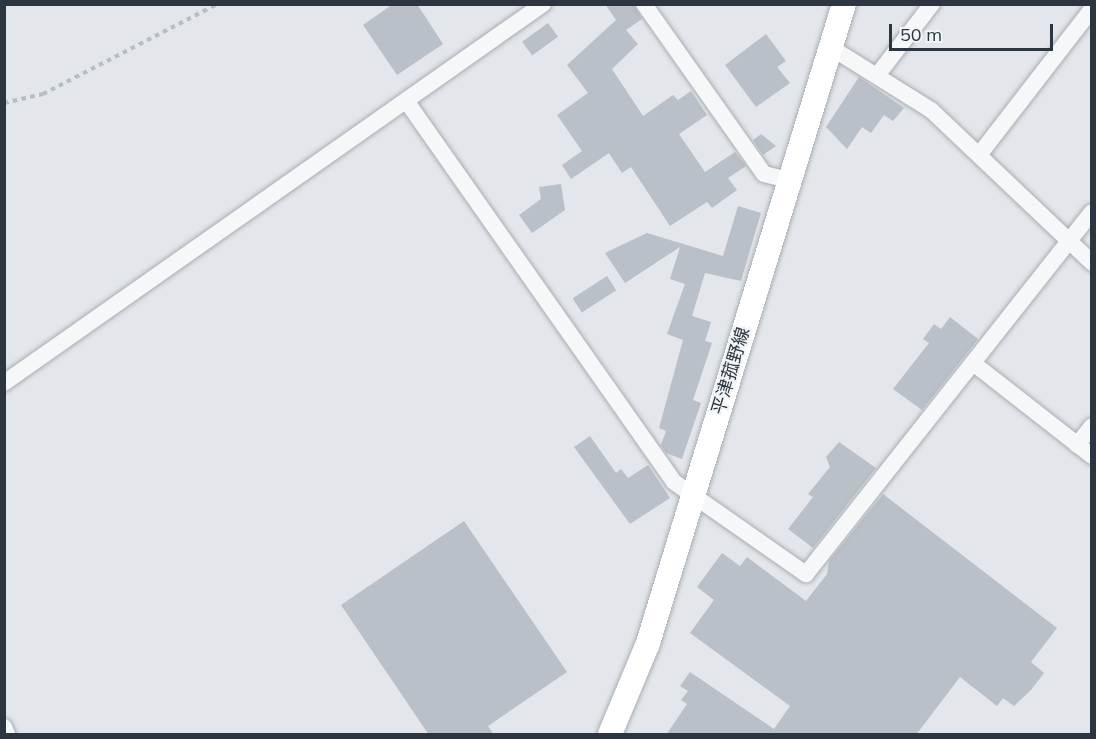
<!DOCTYPE html>
<html>
<head>
<meta charset="utf-8">
<style>
	body { margin:0 }
	#map { position:relative; width:1096px; height:739px; overflow:hidden; background:#e3e6ea; font-family:Mulish,"Noto Sans JP",sans-serif }
	div>[style] { position:absolute }
	.building>* { inset:0; background:#bac0c7; transform-origin:0 0 }
	.path>* { height:4px; margin-top:-2px; transform-origin:0; background:repeating-linear-gradient(90deg,#b8bdc1 0 4.5px,transparent 0 9px) }
	.roads { filter:drop-shadow(0 0 2px #a8aeb4) drop-shadow(0 0 2px #a8aeb4) }
	.street>* { height:16px; margin:-8px; padding:0 8px; transform-origin:8px; border-radius:8px; background:#f5f7f8 }
	.secondary>* { height:24px; margin:-12px; padding:0 12px; transform-origin:12px; border-radius:12px; background:#fff }
	span { translate:-50% -50%; white-space:nowrap; text-align:center; line-height:1.15; -webkit-text-stroke:4.5px #f2f5f7; paint-order:stroke }
	.street-label { font-size:18px; color:#2b3641 }
	.frame { position:absolute; inset:0; border:6px solid #2b3641; pointer-events:none }
	.scale { position:absolute; left:889px; top:24px; width:164px; height:27px; box-sizing:border-box; border:3px solid #2b3641; border-top:0; padding-left:8px; font-size:18px; line-height:21px; white-space:nowrap; color:#2b3641; -webkit-text-stroke:4px #f2f5f7; paint-order:stroke }
</style>
</head>
<body>
<div id="map">
	<div class="building">
		<div style="clip-path:polygon(393px 4px,417px 4px,443px 44px,397px 75px,363px 25px)"></div>
		<div style="clip-path:polygon(605px 4px,634px 4px,642px 19px,626px 30px,638px 44px,612px 69px,643px 116px,673px 95px,678px 100px,691px 91px,707px 115px,679px 134px,705px 172px,735px 152px,746px 166px,728px 178px,737px 190px,712px 208px,707px 202px,670px 226px,631px 167px,622px 173px,609px 153px,571px 179px,562px 165px,582px 151px,557px 115px,588px 93px,567px 65px,616px 20px)"></div>
		<div style="left:548px;top:23px;width:17px;height:32px;rotate:54deg"></div>
		<div style="clip-path:polygon(766px 34px,786px 61px,777px 67px,790px 83px,756px 107px,725px 65px)"></div>
		<div style="clip-path:polygon(859px 77px,904px 108px,893px 121px,884px 115px,871px 133px,862px 127px,847px 149px,826px 127px)"></div>
		<div style="clip-path:polygon(761px 134px,776px 146px,763px 155px,753px 140px)"></div>
		<div style="clip-path:polygon(561px 184px,565px 210px,532px 233px,519px 215px,541px 199px,539px 187px)"></div>
		<div style="clip-path:polygon(738px 206px,761px 213px,741px 281px,705px 273px,692px 316px,711px 322px,705px 341px,712px 343px,693px 400px,701px 403px,682px 459px,666px 453px,661px 445px,666px 431px,659px 428px,683px 340px,667px 334px,685px 284px,670px 279px,680px 247px,625px 283px,605px 253px,647px 233px,723px 256px)"></div>
		<div style="left:607px;top:276px;width:17px;height:41px;rotate:57deg"></div>
		<div style="clip-path:polygon(950px 317px,978px 339px,922px 410px,893px 389px,929px 343px,923px 339px,934px 324px,941px 329px)"></div>
		<div style="clip-path:polygon(590px 436px,616px 473px,621px 469px,628px 478px,648px 465px,670px 498px,630px 524px,574px 447px)"></div>
		<div style="clip-path:polygon(839px 442px,876px 468px,813px 548px,788px 529px,813px 497px,808px 494px,830px 467px,826px 457px)"></div>
		<div style="clip-path:polygon(883px 494px,1057px 628px,1031px 662px,1044px 673px,1031px 690px,1014px 706px,1003px 698px,997px 706px,960px 677px,916px 735px,666px 735px,687px 704px,681px 700px,688px 691px,680px 686px,690px 672px,774px 729px,790px 706px,690px 633px,714px 600px,697px 587px,722px 553px,740px 566px,747px 557px,806px 601px,827px 574px,829px 561px)"></div>
		<div style="clip-path:polygon(464px 521px,567px 672px,488px 726px,494px 735px,429px 735px,341px 605px)"></div>
	</div>
	<div class="path">
		<div style="left:4px;top:103px;width:40px;rotate:-13deg"></div>
		<div style="left:43px;top:94px;width:196px;rotate:-27.3deg"></div>
	</div>
	<div class="roads">
		<div class="street">
			<div style="left:644px;top:4px;width:208px;rotate:54.8deg"></div>
			<div style="left:764px;top:174px;width:25px;rotate:14deg"></div>
			<div style="left:830px;top:47px;width:119px;rotate:32deg"></div>
			<div style="left:931px;top:110px;width:222px;rotate:43.5deg"></div>
			<div style="left:879px;top:73px;width:87px;rotate:-52.5deg"></div>
			<div style="left:407px;top:102px;width:464px;rotate:54.9deg"></div>
			<div style="left:674px;top:482px;width:161px;rotate:34.9deg"></div>
			<div style="left:806px;top:574px;width:461px;rotate:-51.7deg"></div>
			<div style="left:979px;top:155px;width:185px;rotate:-52.3deg"></div>
			<div style="left:973px;top:363px;width:151px;rotate:38deg"></div>
			<div style="left:4px;top:383px;width:659px;rotate:-35.11deg"></div>
			<div style="left:1077px;top:445px;width:24px;rotate:-52deg"></div>
			<div style="left:4px;top:727px;width:8px;rotate:67deg"></div>
		</div>
		<div class="secondary">
			<div style="left:610px;top:734px;width:99px;rotate:-67.3deg"></div>
			<div style="left:648px;top:643px;width:668px;rotate:-72.95deg"></div>
		</div>
	</div>
	<div class="street-label">
		<span style="left:731px;top:371px;rotate:-73deg">平津菰野線</span>
	</div>
	<div class="frame"></div>
	<div class="scale">50 m</div>
</div>
</body>
</html>
